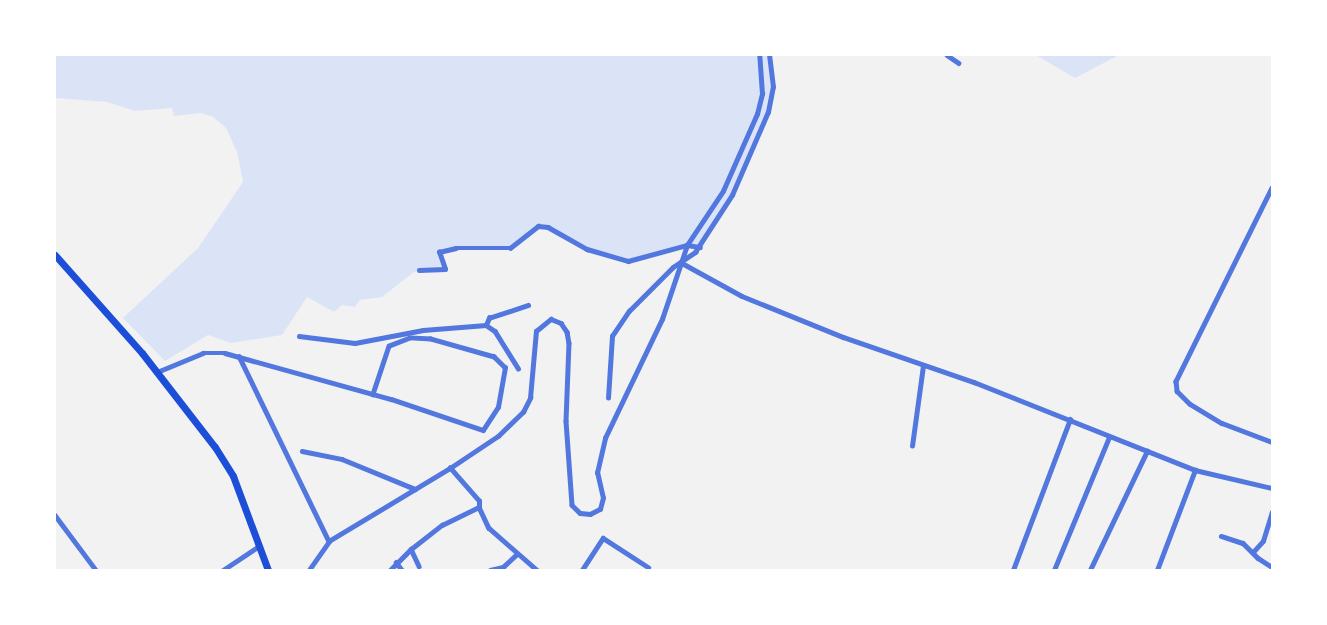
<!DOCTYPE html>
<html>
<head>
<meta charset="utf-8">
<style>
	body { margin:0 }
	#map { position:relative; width:1327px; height:625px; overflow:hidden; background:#f2f2f2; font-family:"Nunito Sans",sans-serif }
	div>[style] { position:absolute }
	.green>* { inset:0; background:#dbe4f7 }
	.minor>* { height:4.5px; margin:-2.25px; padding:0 2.25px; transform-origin:2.25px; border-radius:2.25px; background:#5277de }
	.primary>* { height:7px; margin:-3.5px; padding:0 3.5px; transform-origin:3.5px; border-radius:3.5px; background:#1d4ed8 }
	span { translate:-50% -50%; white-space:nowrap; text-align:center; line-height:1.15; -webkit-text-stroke:5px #fff; paint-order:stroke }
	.frame { position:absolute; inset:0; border:56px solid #fff; pointer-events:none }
</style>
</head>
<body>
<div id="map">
	<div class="green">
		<div style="clip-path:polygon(55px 55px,769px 55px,773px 87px,768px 112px,732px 195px,700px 247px,687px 245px,628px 261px,587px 249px,542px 226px,510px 248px,474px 247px,440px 252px,445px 269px,414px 272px,382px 297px,360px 300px,355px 307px,342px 305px,334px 312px,307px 297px,282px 335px,231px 343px,208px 335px,165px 361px,123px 318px,198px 248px,243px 182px,237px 152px,226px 128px,213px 117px,201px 113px,174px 116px,172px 108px,135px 111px,107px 102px,55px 98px)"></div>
		<div style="clip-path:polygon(1036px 55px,1119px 55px,1075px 78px)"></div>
	</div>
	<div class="minor">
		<div style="left:947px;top:55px;width:14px;rotate:34deg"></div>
		<div style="left:1272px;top:188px;width:216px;rotate:116.4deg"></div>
		<div style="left:1176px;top:381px;width:10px;rotate:84deg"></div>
		<div style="left:1177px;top:391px;width:18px;rotate:45deg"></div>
		<div style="left:1190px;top:404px;width:37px;rotate:31deg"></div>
		<div style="left:1222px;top:423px;width:53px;rotate:20.8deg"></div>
		<div style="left:682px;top:263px;width:68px;rotate:28.8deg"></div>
		<div style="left:742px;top:296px;width:109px;rotate:22.1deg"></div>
		<div style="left:843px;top:337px;width:139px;rotate:19deg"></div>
		<div style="left:974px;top:382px;width:238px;rotate:21.7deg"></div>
		<div style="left:1195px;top:470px;width:79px;rotate:13.2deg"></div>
		<div style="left:419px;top:270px;width:26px;rotate:-2deg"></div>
		<div style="left:445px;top:269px;width:18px;rotate:-109deg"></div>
		<div style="left:439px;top:252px;width:17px;rotate:-13deg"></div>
		<div style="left:456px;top:248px;width:54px"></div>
		<div style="left:510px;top:248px;width:36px;rotate:-38deg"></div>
		<div style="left:538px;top:226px;width:10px;rotate:6deg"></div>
		<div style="left:548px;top:227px;width:45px;rotate:29.4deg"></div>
		<div style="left:587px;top:249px;width:43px;rotate:16.3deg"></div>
		<div style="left:628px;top:261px;width:61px;rotate:-15.2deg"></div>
		<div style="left:687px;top:245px;width:13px;rotate:9deg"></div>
		<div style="left:486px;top:325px;width:8px;rotate:-67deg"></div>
		<div style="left:489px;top:318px;width:41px;rotate:-18.4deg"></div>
		<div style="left:299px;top:336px;width:56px;rotate:7.1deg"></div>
		<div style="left:355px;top:343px;width:69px;rotate:-10.8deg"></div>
		<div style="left:423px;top:330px;width:63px;rotate:-4.5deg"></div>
		<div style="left:486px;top:325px;width:11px;rotate:34deg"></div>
		<div style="left:495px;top:331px;width:44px;rotate:58.1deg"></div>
		<div style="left:239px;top:356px;width:206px;rotate:64.1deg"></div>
		<div style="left:157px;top:372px;width:50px;rotate:-22.4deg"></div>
		<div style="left:203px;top:353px;width:22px"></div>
		<div style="left:225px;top:353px;width:172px;rotate:15.5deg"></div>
		<div style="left:391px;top:399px;width:97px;rotate:18.6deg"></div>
		<div style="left:483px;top:430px;width:27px;rotate:-57deg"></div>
		<div style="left:498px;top:407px;width:40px;rotate:-80deg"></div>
		<div style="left:505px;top:368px;width:16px;rotate:-135deg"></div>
		<div style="left:494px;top:357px;width:66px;rotate:-164.1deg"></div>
		<div style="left:431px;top:339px;width:21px;rotate:-177deg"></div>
		<div style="left:410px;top:338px;width:22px;rotate:159deg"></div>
		<div style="left:389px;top:346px;width:51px;rotate:108.4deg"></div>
		<div style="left:608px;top:398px;width:62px;rotate:-86.3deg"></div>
		<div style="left:612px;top:336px;width:30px;rotate:-56deg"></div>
		<div style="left:629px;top:311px;width:62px;rotate:-45deg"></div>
		<div style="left:673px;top:267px;width:27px;rotate:-34deg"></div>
		<div style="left:695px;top:252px;width:68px;rotate:-57deg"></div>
		<div style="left:732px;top:195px;width:90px;rotate:-66.6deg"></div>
		<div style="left:768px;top:112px;width:25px;rotate:-79deg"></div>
		<div style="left:773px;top:87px;width:32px;rotate:-97deg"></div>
		<div style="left:912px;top:446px;width:81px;rotate:-82.2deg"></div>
		<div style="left:302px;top:451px;width:41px;rotate:11.3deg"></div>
		<div style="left:342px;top:459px;width:79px;rotate:22.3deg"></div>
		<div style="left:479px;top:507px;width:23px;rotate:65deg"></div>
		<div style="left:489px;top:528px;width:64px;rotate:41.2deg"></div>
		<div style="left:55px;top:515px;width:69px;rotate:53.3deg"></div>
		<div style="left:1221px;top:536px;width:23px;rotate:18deg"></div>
		<div style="left:1243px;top:543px;width:21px;rotate:45deg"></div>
		<div style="left:1258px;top:558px;width:17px;rotate:33deg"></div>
		<div style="left:411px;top:549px;width:19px;rotate:65deg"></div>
		<div style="left:1254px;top:551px;width:13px;rotate:-48deg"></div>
		<div style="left:1263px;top:541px;width:30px;rotate:-73deg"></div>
		<div style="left:396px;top:562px;width:10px;rotate:53deg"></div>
		<div style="left:223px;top:570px;width:43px;rotate:-33.7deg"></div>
		<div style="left:309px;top:570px;width:35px;rotate:-55deg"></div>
		<div style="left:329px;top:541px;width:141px;rotate:-31.1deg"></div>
		<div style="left:450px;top:468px;width:58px;rotate:-33.7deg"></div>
		<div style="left:498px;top:436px;width:35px;rotate:-44deg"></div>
		<div style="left:523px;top:412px;width:16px;rotate:-63deg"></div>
		<div style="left:530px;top:398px;width:67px;rotate:-84.9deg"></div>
		<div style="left:536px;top:331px;width:19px;rotate:-39deg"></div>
		<div style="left:551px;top:319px;width:11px;rotate:22deg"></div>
		<div style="left:561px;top:323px;width:11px;rotate:56deg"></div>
		<div style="left:567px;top:332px;width:11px;rotate:80deg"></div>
		<div style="left:569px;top:343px;width:78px;rotate:92.2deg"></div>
		<div style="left:566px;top:421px;width:84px;rotate:85.9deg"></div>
		<div style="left:572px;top:505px;width:11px;rotate:45deg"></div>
		<div style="left:580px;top:513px;width:10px;rotate:6deg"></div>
		<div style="left:590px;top:514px;width:11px;rotate:-27deg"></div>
		<div style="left:600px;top:509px;width:11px;rotate:-75deg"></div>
		<div style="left:603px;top:498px;width:26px;rotate:-103deg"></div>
		<div style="left:597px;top:473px;width:36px;rotate:-77deg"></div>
		<div style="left:605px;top:438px;width:132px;rotate:-64.4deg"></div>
		<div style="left:662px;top:319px;width:78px;rotate:-71.3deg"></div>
		<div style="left:687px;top:245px;width:65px;rotate:-56.3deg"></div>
		<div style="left:723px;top:191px;width:84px;rotate:-66.2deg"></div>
		<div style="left:757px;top:114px;width:21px;rotate:-76deg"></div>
		<div style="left:762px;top:94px;width:39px;rotate:-94deg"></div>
		<div style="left:390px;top:570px;width:30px;rotate:-45deg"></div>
		<div style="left:411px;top:549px;width:39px;rotate:-38deg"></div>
		<div style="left:442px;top:525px;width:41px;rotate:-25.9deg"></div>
		<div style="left:479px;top:507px;width:6px;rotate:-90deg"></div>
		<div style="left:479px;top:501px;width:44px;rotate:-131.3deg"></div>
		<div style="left:490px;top:570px;width:13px;rotate:-13deg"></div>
		<div style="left:503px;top:567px;width:19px;rotate:-43deg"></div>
		<div style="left:582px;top:570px;width:38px;rotate:-57deg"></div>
		<div style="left:603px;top:538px;width:54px;rotate:32.8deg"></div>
		<div style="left:1013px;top:570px;width:161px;rotate:-69.3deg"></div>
		<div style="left:1054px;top:570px;width:144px;rotate:-67.5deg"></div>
		<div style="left:1090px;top:570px;width:132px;rotate:-64.4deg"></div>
		<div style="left:1157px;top:570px;width:107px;rotate:-69.2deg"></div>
	</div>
	<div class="primary">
		<div style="left:55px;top:255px;width:131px;rotate:48.4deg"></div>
		<div style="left:142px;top:353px;width:119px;rotate:52.2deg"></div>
		<div style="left:215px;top:447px;width:34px;rotate:58deg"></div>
		<div style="left:233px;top:476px;width:100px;rotate:69.6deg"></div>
	</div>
	<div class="frame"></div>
</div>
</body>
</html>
